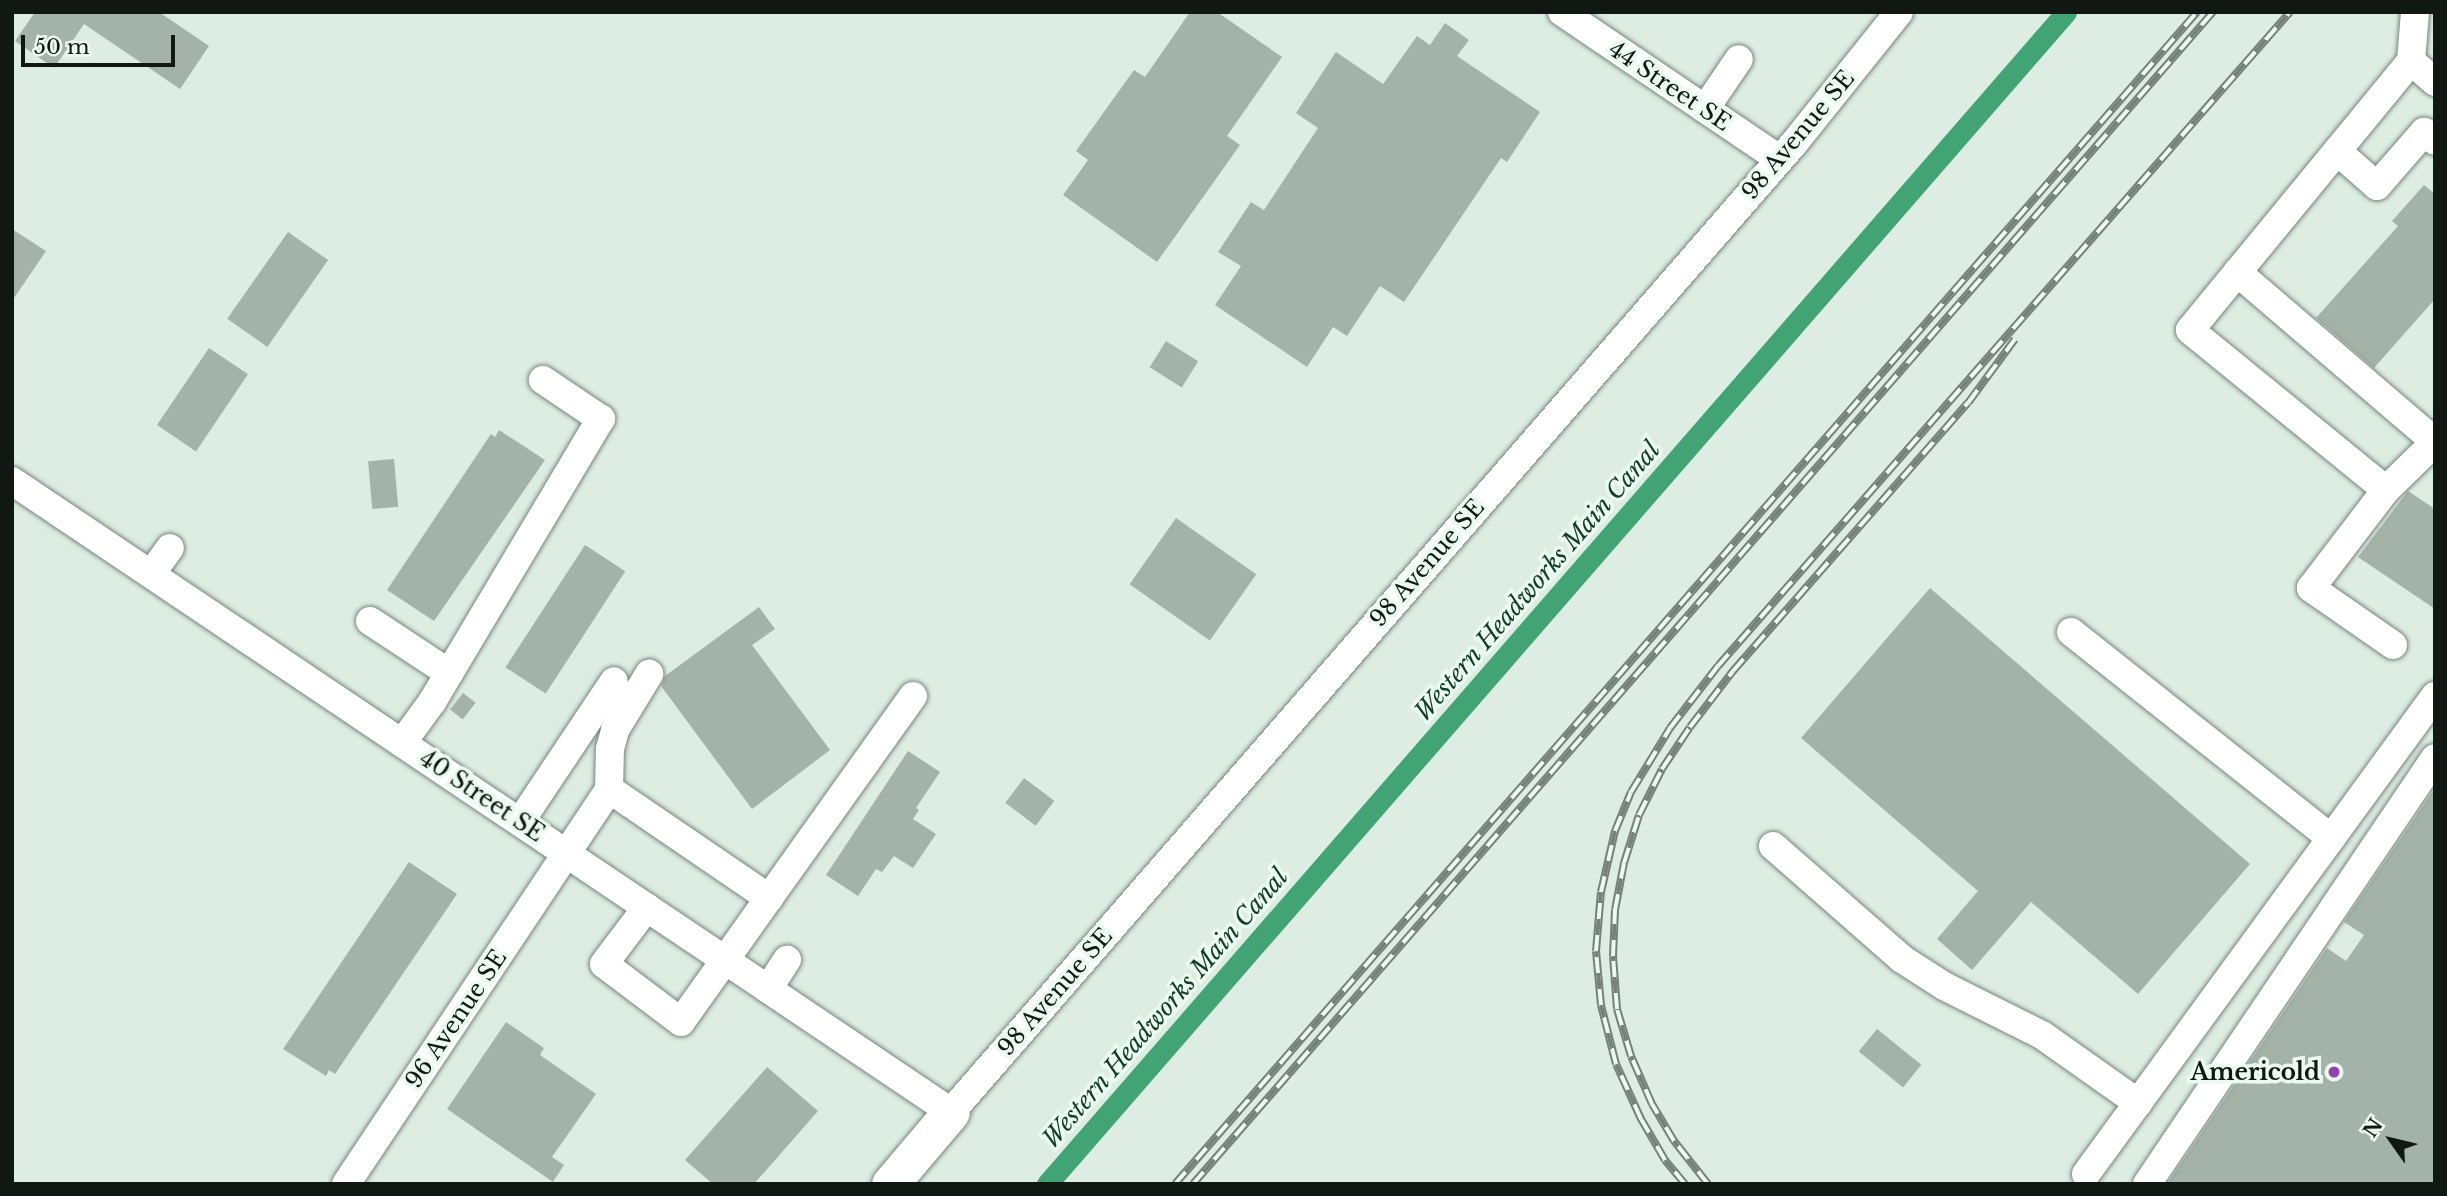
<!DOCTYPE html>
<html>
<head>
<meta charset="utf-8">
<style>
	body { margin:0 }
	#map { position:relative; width:2447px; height:1196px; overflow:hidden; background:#ddede3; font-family:"Libre Baskerville",serif }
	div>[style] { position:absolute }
	.canal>* { height:21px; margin:-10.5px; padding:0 10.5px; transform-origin:10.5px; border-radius:10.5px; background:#42a374 }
	.building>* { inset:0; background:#a4b3a9; transform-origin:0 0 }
	.roads { filter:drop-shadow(0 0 2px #77857d) drop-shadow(0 0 2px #77857d) }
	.minor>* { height:28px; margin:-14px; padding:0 14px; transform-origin:14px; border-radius:14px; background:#fff }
	.major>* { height:37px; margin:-18.5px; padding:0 18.5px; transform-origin:18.5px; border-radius:18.5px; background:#fff }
	.rail>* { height:8px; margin-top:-4px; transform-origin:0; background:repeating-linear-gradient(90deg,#eafaf0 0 16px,#76817a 0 32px); box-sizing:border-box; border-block:2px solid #76817a }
	.dots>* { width:19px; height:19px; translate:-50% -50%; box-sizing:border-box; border:4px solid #eafaf0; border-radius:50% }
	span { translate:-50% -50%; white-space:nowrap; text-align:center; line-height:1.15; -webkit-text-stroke:7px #eafaf0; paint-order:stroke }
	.street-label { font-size:23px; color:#111713 }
	.poi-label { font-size:23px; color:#111713; font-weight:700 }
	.right { translate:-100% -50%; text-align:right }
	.water-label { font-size:24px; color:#143d29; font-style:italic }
	.frame { position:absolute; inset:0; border:14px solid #111713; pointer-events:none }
	.north { position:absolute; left:2356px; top:1105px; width:70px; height:70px; -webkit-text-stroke:5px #eafaf0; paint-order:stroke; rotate:304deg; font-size:19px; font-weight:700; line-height:28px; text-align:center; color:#111713 }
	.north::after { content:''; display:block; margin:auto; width:24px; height:32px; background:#111713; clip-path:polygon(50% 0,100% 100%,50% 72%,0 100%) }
	.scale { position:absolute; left:21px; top:35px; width:154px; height:32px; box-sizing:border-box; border:4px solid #111713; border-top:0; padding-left:9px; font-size:21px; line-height:24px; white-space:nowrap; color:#111713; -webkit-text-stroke:5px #eafaf0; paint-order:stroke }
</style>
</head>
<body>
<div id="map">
	<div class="canal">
		<div style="left:1047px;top:1184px;width:1553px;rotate:-48.99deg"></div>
	</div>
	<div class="building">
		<div style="clip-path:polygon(35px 12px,159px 12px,209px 46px,180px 89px,84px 24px,54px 68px,15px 41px)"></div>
		<div style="clip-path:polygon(1190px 12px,1217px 12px,1282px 57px,1227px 136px,1240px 145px,1157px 262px,1063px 195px,1088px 160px,1076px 151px,1134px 70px,1145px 77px)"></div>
		<div style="clip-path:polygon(1445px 23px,1469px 40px,1457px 56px,1540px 112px,1507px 162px,1501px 158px,1404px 302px,1380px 286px,1347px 336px,1333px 327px,1307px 367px,1215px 305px,1241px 266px,1218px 252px,1251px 202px,1264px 210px,1318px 128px,1296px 113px,1336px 52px,1383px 84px,1417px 36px,1430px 45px)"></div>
		<div style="clip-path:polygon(2424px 185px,2435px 194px,2435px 299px,2374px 368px,2316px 318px,2398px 226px,2392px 221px)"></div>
		<div style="clip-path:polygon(12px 229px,46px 251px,12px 301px)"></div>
		<div style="left:288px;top:232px;width:49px;height:106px;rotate:35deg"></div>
		<div style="left:1166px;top:341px;width:38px;height:31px;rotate:32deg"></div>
		<div style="left:209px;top:348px;width:47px;height:93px;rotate:34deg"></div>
		<div style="clip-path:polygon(499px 430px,545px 460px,434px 621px,387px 590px,491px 434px,495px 437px)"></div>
		<div style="left:394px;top:459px;width:48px;height:26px;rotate:85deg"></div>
		<div style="clip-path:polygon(2408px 491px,2435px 509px,2435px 609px,2358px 557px)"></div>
		<div style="left:1176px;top:518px;width:98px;height:81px;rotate:35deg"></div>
		<div style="left:585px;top:545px;width:48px;height:146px;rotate:33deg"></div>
		<div style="clip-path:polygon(1930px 588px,2250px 864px,2138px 994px,2031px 902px,1972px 970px,1937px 939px,1978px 891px,1801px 738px)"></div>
		<div style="clip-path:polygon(759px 607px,775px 629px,752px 645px,830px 750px,752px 809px,661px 686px,665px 676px)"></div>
		<div style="left:463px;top:693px;width:16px;height:21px;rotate:38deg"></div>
		<div style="clip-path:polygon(908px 751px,940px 772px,916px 808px,919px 810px,913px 819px,936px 834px,913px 868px,894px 856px,882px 872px,876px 869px,858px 896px,826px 875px)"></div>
		<div style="left:1024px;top:778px;width:38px;height:31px;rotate:37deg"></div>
		<div style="clip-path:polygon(2435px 788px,2435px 1184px,2167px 1184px,2327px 948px,2346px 961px,2364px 935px,2344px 922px)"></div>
		<div style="clip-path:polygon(409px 862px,457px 894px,335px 1074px,329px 1070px,326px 1076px,283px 1049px)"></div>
		<div style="clip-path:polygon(506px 1022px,544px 1048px,540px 1055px,596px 1094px,552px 1157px,564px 1165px,553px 1182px,447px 1109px)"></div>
		<div style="left:1877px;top:1029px;width:57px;height:29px;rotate:39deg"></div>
		<div style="clip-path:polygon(767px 1067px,818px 1111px,754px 1184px,713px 1184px,685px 1160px)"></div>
	</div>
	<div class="roads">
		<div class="minor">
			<div style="left:1562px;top:12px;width:262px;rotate:34.1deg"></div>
			<div style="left:2411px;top:61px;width:49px;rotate:-85.3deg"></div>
			<div style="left:1705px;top:109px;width:60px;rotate:-55.8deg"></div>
			<div style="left:2337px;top:151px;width:53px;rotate:41.2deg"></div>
			<div style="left:2377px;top:186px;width:72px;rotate:-49deg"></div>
			<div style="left:2424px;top:132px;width:14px;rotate:39deg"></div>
			<div style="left:2237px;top:272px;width:261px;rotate:40.6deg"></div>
			<div style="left:12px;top:481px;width:1131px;rotate:33.9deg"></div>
			<div style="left:951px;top:1112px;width:1286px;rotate:-48.97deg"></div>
			<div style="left:1795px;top:142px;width:166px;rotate:-51.3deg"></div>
			<div style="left:2386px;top:490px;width:69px;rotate:-44.4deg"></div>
			<div style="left:151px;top:574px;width:32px;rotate:-54deg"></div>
			<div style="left:370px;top:621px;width:95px;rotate:33.4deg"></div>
			<div style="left:2071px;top:632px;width:332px;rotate:38.4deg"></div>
			<div style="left:2393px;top:645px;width:100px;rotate:-145.2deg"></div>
			<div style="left:2311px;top:588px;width:123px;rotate:-52.6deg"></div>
			<div style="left:2386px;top:490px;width:253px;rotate:-140.8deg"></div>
			<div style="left:2190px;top:330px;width:348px;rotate:-50.6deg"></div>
			<div style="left:2411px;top:61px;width:32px;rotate:41deg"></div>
			<div style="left:402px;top:743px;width:51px;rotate:-53.8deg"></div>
			<div style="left:432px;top:702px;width:330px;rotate:-59.2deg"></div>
			<div style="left:601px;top:419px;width:70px;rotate:-146.1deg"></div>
			<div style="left:609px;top:789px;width:194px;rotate:34.3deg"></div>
			<div style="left:769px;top:898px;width:152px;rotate:125.4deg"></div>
			<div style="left:681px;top:1022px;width:96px;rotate:-143deg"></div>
			<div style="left:604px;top:964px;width:71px;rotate:-53deg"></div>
			<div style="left:520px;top:822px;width:169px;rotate:-56.3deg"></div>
			<div style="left:1773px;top:846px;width:171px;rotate:41.2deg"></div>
			<div style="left:1902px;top:959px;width:50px;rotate:32.7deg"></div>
			<div style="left:1944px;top:986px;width:110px;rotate:26.6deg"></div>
			<div style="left:2042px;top:1035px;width:118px;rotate:35.3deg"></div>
			<div style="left:769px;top:898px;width:248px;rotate:-54.5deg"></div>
			<div style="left:768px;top:989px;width:35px;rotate:-57deg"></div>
			<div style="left:2086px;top:1174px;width:592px;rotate:-53.87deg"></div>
			<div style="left:346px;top:1184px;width:475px;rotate:-56.3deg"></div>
			<div style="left:609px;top:789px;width:40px;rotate:-88.6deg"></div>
			<div style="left:610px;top:749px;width:20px;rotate:-75deg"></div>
			<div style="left:615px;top:730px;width:66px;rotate:-58.7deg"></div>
			<div style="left:2147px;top:1184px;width:514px;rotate:-55.94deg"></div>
		</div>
		<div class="major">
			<div style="left:890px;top:1184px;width:94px;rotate:-49.7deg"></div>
		</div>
	</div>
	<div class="rail">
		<div style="left:1175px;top:1184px;width:1555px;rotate:-48.91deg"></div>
		<div style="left:1193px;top:1184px;width:1554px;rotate:-48.97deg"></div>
		<div style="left:1685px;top:1184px;width:31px;rotate:-130deg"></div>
		<div style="left:1665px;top:1160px;width:48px;rotate:-120.3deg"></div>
		<div style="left:1641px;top:1119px;width:60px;rotate:-114.4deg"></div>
		<div style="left:1616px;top:1064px;width:61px;rotate:-104.3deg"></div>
		<div style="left:1601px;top:1005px;width:54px;rotate:-95.3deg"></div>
		<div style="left:1596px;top:951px;width:59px;rotate:-85.2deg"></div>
		<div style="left:1601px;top:892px;width:63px;rotate:-77.1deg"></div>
		<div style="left:1615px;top:831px;width:42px;rotate:-67.7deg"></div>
		<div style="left:1631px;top:792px;width:75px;rotate:-58.6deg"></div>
		<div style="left:1670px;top:728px;width:78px;rotate:-52.3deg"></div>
		<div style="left:1718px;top:666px;width:869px;rotate:-48.83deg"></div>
		<div style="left:1708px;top:1184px;width:55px;rotate:-128.3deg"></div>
		<div style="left:1674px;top:1141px;width:43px;rotate:-120.7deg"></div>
		<div style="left:1652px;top:1104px;width:52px;rotate:-113.6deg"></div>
		<div style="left:1631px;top:1056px;width:49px;rotate:-106.6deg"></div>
		<div style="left:1617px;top:1009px;width:53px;rotate:-94.3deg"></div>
		<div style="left:1613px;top:956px;width:46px;rotate:-87.5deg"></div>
		<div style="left:1615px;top:910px;width:48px;rotate:-79.2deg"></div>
		<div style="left:1624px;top:863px;width:50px;rotate:-72.6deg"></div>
		<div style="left:1639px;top:815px;width:51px;rotate:-63.4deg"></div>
		<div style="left:1662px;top:769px;width:50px;rotate:-56.3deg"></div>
		<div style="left:1690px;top:727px;width:71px;rotate:-52.5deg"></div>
		<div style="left:1733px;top:671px;width:356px;rotate:-48.8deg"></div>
		<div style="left:1968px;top:403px;width:79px;rotate:-53.7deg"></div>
	</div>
	<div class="dots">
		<div style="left:2334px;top:1072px;background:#9840ad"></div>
	</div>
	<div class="street-label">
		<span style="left:1670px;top:86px;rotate:34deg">44 Street SE</span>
		<span style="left:1798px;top:135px;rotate:-50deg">98 Avenue SE</span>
		<span style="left:1427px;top:563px;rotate:-49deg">98 Avenue SE</span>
		<span style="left:482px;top:796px;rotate:34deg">40 Street SE</span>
		<span style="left:1055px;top:992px;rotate:-49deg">98 Avenue SE</span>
		<span style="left:456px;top:1019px;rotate:-56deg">96 Avenue SE</span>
	</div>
	<div class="poi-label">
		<span class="right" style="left:2320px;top:1072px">Americold</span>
	</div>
	<div class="water-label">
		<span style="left:1537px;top:581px;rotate:-49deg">Western Headworks Main Canal</span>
		<span style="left:1165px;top:1008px;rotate:-49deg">Western Headworks Main Canal</span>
	</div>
	<div class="frame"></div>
	<div class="north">N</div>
	<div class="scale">50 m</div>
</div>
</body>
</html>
